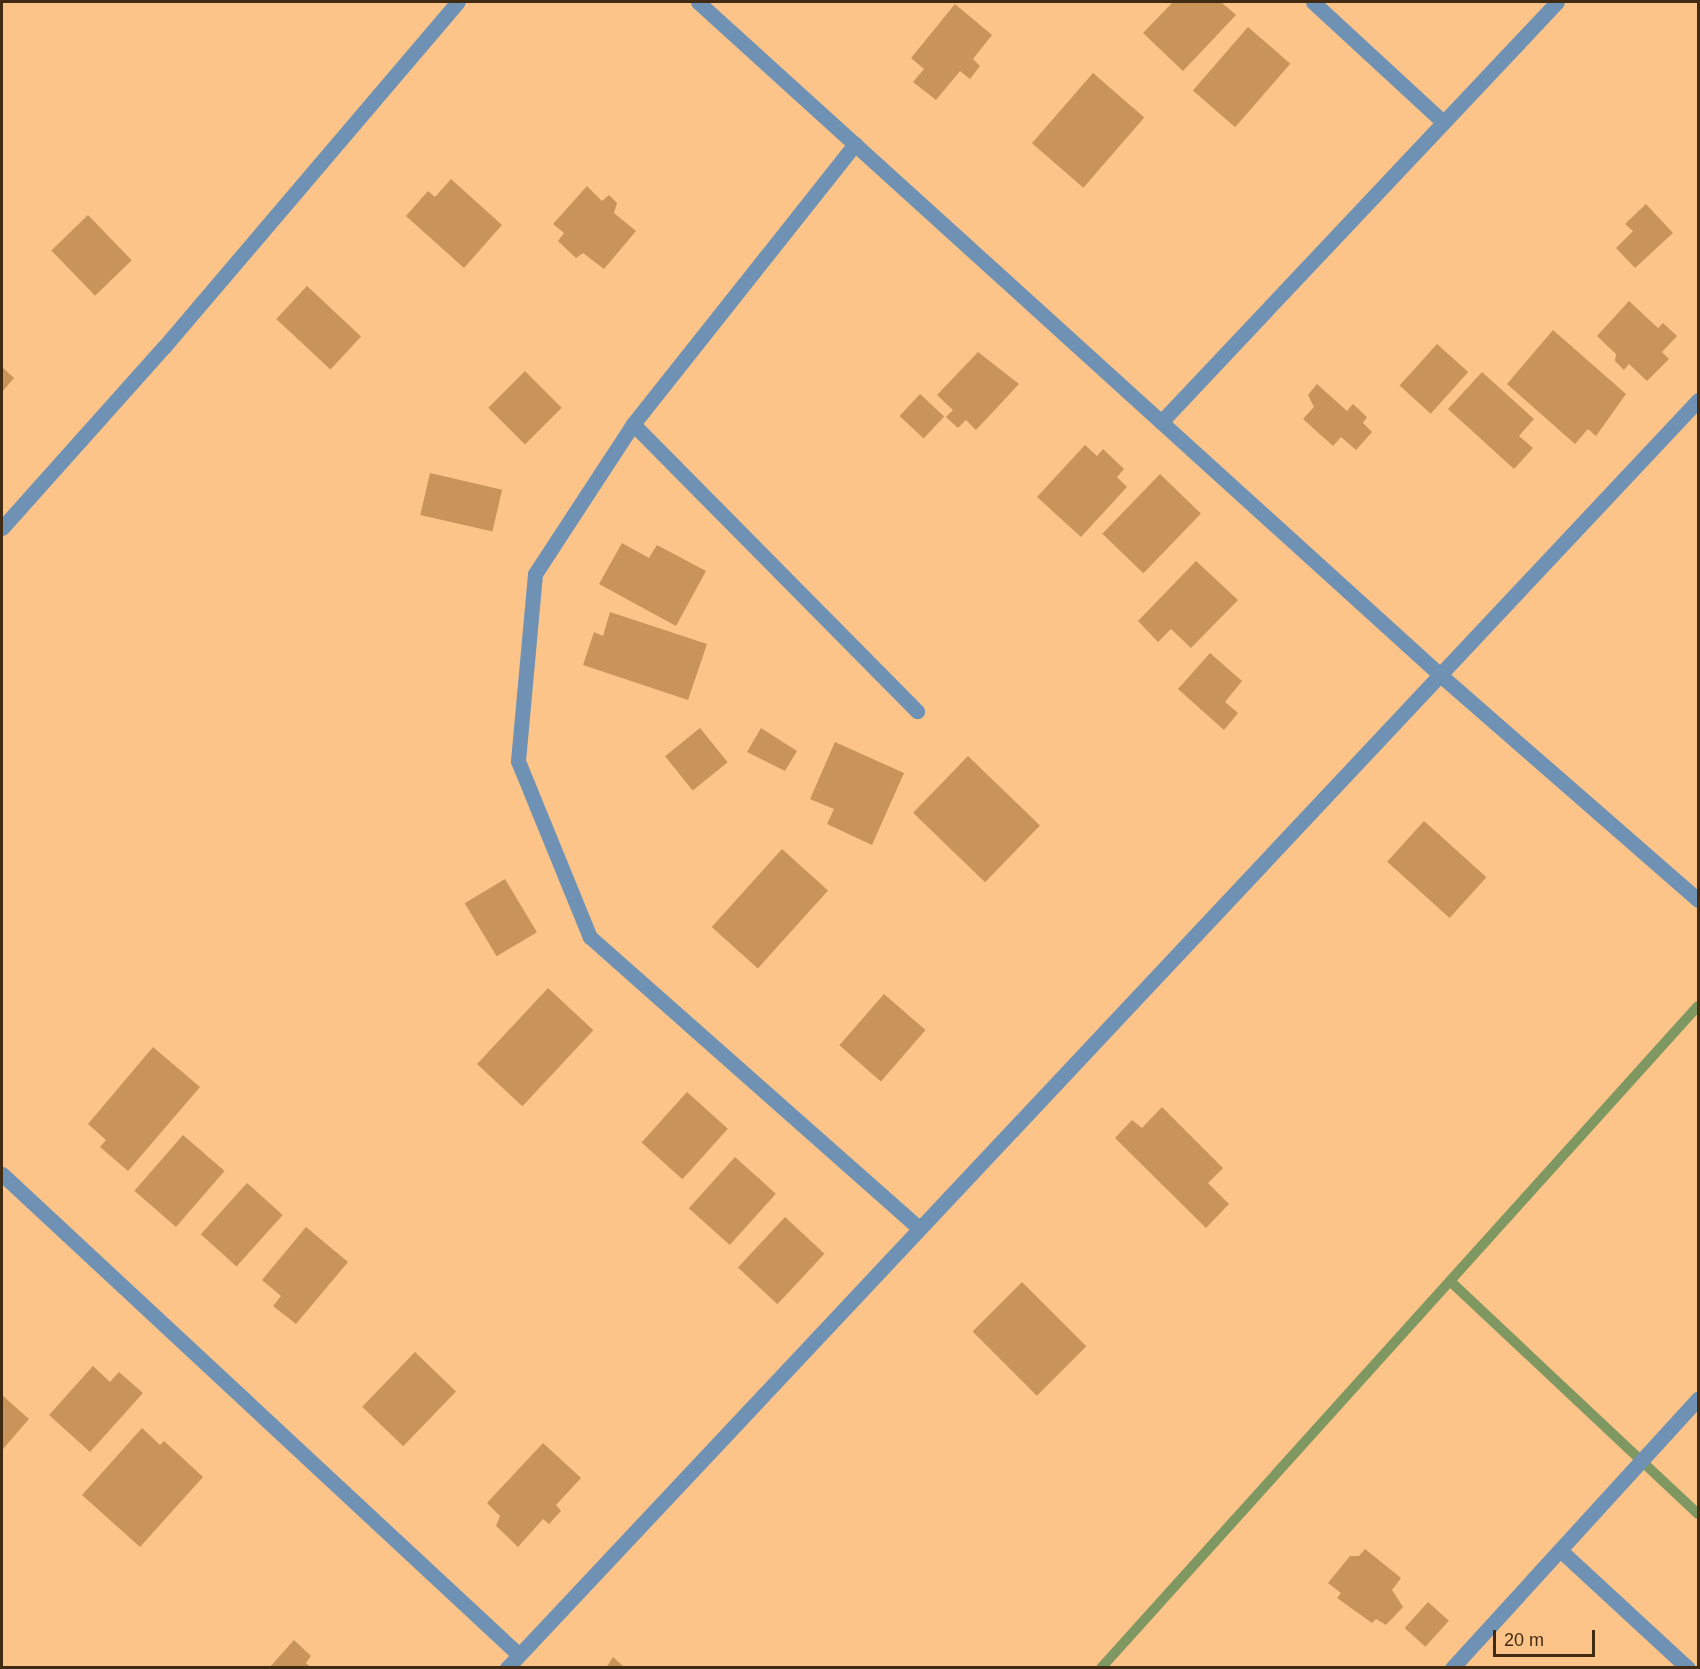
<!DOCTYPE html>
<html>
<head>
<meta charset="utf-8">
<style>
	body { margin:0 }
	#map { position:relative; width:1700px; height:1669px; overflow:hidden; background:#fcc489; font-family:Helvetica,sans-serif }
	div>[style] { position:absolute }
	.stream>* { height:10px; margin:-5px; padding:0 5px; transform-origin:5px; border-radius:5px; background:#7f9760 }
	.building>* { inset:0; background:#c9945a; transform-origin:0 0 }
	.minor>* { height:15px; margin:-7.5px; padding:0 7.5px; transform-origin:7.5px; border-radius:7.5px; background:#6f92b4 }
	span { translate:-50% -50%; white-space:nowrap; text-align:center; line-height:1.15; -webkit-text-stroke:4.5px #fcc489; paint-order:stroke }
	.frame { position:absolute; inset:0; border:3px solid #412b13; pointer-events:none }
	.scale { position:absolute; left:1493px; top:1630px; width:102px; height:27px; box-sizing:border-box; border:3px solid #412b13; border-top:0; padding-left:8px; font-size:18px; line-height:21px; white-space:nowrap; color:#412b13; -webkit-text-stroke:4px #fcc489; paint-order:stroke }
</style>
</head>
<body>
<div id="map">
	<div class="stream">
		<div style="left:1450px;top:1281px;width:340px;rotate:43.2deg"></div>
		<div style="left:1101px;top:1668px;width:891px;rotate:-47.96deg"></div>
	</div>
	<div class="building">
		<div style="clip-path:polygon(1173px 2px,1221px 2px,1236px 15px,1183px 71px,1143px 33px)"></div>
		<div style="clip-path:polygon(955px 4px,992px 35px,973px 59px,980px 66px,970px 79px,960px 71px,936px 100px,913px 82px,924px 69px,911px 58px)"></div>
		<div style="left:1248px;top:27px;width:56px;height:84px;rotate:41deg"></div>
		<div style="left:1093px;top:73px;width:68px;height:93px;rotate:41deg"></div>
		<div style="clip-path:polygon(451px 179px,502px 225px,464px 268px,406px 216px,428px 191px,435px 197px)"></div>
		<div style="clip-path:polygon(587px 186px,602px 201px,609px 195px,617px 203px,614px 213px,636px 231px,604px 269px,583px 253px,576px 258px,558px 241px,564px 233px,553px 224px)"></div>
		<div style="clip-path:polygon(1646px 204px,1673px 233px,1635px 268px,1616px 248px,1633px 231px,1625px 224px)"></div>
		<div style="left:88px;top:215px;width:63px;height:51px;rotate:46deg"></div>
		<div style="left:307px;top:286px;width:74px;height:45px;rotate:43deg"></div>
		<div style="clip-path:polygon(1629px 301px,1658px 328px,1663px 323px,1677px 336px,1662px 352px,1669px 359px,1647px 381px,1629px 364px,1624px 370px,1615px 361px,1616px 354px,1597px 336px)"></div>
		<div style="clip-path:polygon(1553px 330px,1626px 394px,1596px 436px,1588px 429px,1575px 444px,1507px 384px)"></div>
		<div style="left:1437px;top:344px;width:42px;height:56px;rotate:42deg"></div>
		<div style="clip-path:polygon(978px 352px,1019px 384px,976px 430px,966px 420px,958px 428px,946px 417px,953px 410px,937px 395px)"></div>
		<div style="clip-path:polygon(2px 367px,14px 378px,2px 392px)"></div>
		<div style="left:525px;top:371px;width:52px;height:52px;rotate:45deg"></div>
		<div style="clip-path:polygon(1482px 372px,1534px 419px,1519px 436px,1533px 448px,1514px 469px,1448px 409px)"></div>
		<div style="clip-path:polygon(1317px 384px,1347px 411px,1353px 404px,1367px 417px,1363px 423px,1372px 432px,1356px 450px,1341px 437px,1333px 446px,1303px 419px,1314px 407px,1308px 395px)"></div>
		<div style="left:920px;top:394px;width:33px;height:30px;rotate:43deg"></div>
		<div style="clip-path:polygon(1085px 445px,1097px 456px,1103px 449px,1124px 469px,1117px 477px,1127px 487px,1081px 537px,1037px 497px)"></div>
		<div style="left:430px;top:473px;width:74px;height:43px;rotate:13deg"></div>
		<div style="left:1160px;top:474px;width:57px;height:83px;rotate:44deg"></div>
		<div style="clip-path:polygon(622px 543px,649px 558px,657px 545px,706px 571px,676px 626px,599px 584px)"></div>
		<div style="clip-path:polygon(1196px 561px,1238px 600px,1191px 648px,1171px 629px,1158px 642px,1138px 621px)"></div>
		<div style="clip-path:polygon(610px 612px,707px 644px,688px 700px,583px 665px,594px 632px,603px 636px)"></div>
		<div style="clip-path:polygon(1210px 653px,1242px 681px,1225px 702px,1238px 713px,1224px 730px,1178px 689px)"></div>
		<div style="left:700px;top:728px;width:44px;height:45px;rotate:51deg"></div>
		<div style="clip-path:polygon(761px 728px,797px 751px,785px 771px,747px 752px)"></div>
		<div style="clip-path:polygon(835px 742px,904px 773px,872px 845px,827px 824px,834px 809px,810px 799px)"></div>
		<div style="left:968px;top:756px;width:100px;height:79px;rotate:44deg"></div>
		<div style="left:1424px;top:821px;width:84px;height:55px;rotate:42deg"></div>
		<div style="left:782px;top:849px;width:62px;height:105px;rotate:42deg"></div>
		<div style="left:505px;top:879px;width:62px;height:47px;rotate:59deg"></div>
		<div style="left:548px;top:988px;width:62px;height:104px;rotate:43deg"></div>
		<div style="left:884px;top:994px;width:55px;height:68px;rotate:41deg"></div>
		<div style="clip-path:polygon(153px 1047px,200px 1087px,128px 1171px,100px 1147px,106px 1140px,88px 1124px)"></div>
		<div style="left:687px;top:1092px;width:55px;height:68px;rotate:42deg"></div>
		<div style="clip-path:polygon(1162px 1107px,1223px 1168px,1208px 1183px,1229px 1204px,1206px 1228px,1115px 1138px,1132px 1120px,1142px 1128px)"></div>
		<div style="left:183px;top:1135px;width:55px;height:74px;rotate:41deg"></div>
		<div style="left:735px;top:1157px;width:55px;height:69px;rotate:42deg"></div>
		<div style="left:247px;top:1183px;width:48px;height:69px;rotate:42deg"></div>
		<div style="left:785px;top:1217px;width:54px;height:69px;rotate:43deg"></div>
		<div style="clip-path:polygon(306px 1227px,348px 1262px,296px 1324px,273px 1306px,281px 1296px,262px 1280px)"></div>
		<div style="left:1022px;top:1282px;width:91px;height:70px;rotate:45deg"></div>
		<div style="left:415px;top:1352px;width:57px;height:76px;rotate:44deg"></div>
		<div style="clip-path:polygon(93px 1366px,110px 1382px,119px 1372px,143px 1393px,90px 1452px,49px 1415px)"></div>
		<div style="clip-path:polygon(2px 1395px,29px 1419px,2px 1450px)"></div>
		<div style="clip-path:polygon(142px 1428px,160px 1445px,164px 1441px,203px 1477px,140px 1547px,82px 1495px)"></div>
		<div style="clip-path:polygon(543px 1443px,581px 1478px,556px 1505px,561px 1511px,549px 1524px,543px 1519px,518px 1547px,496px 1526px,500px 1516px,487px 1503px)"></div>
		<div style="clip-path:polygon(1365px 1549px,1401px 1578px,1392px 1590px,1403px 1607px,1386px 1625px,1376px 1619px,1372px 1623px,1337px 1598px,1341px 1593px,1328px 1583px,1350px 1556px,1359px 1556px)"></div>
		<div style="left:1428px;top:1602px;width:28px;height:35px;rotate:42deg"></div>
		<div style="clip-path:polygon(294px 1640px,311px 1656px,306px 1663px,311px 1668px,269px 1668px)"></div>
		<div style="clip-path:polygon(613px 1657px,625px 1668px,606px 1668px)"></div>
	</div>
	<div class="minor">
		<div style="left:698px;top:2px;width:999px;rotate:42.2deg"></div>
		<div style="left:1438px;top:673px;width:345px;rotate:41.1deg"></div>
		<div style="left:1313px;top:2px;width:177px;rotate:42.7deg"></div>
		<div style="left:855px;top:144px;width:357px;rotate:128.4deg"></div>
		<div style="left:633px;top:424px;width:179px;rotate:123.2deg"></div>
		<div style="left:535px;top:574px;width:188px;rotate:95.2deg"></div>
		<div style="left:518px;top:761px;width:190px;rotate:67.8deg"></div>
		<div style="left:590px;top:937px;width:439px;rotate:41.5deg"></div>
		<div style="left:1161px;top:422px;width:577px;rotate:-46.68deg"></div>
		<div style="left:633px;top:424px;width:404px;rotate:45.3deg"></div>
		<div style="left:2px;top:528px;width:243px;rotate:-48.2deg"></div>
		<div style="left:164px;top:347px;width:453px;rotate:-49.6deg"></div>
		<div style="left:2px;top:1174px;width:706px;rotate:42.93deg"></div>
		<div style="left:1560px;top:1550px;width:174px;rotate:42.7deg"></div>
		<div style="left:507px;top:1668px;width:1740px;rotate:-46.79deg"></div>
		<div style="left:1452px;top:1668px;width:365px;rotate:-47.6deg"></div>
	</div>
	<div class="frame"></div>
	<div class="scale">20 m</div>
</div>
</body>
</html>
